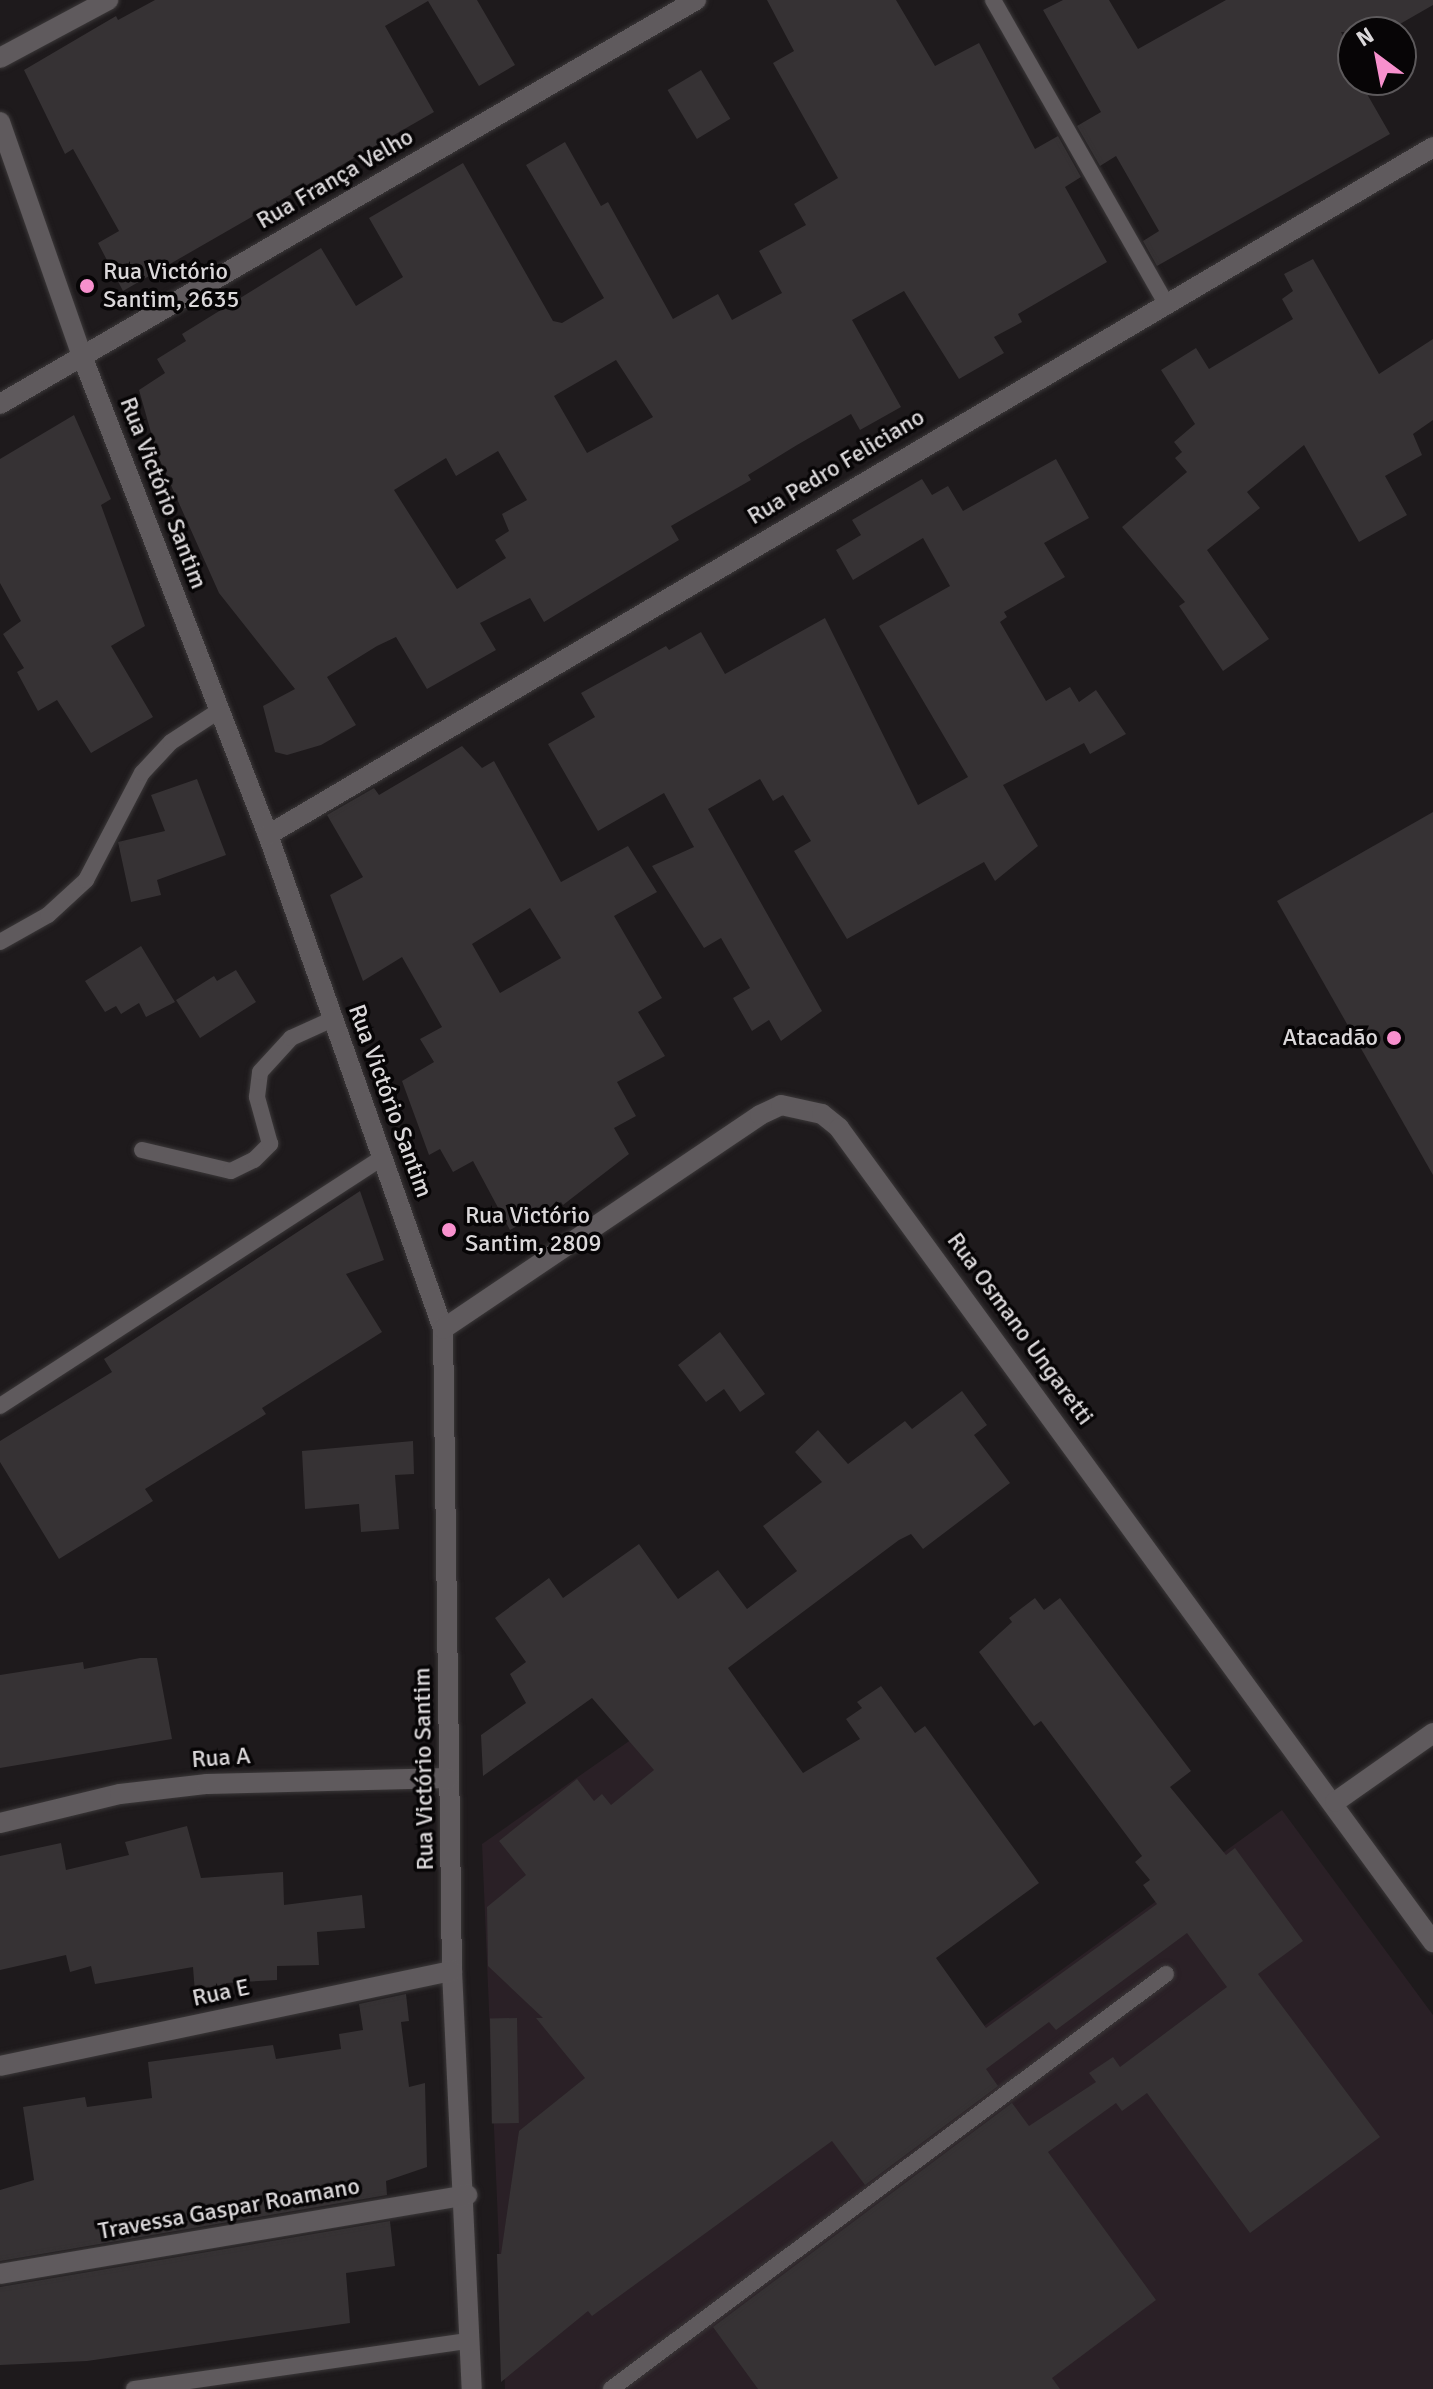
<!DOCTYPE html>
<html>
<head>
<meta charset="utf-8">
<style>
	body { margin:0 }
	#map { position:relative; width:1433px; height:2389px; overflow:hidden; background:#1e1a1c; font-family:Signika,sans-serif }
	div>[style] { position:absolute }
	.built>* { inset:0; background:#2a2026 }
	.building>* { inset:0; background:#363234; transform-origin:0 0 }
	.roads { filter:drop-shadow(0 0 2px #3b3839) drop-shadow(0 0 2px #3b3839) }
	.lane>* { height:16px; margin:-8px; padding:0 8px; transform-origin:8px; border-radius:8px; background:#5f5a5d }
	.street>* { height:20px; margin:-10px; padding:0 10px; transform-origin:10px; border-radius:10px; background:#5f5a5d }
	.dots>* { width:22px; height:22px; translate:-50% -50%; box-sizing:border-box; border:4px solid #070506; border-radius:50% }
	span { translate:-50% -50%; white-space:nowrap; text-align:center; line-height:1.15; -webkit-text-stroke:7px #070506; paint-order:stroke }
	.street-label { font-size:24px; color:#dbd8da }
	.poi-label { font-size:24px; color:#dbd8da }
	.left { translate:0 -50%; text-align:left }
	.right { translate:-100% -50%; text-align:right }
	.north { position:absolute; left:1337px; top:16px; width:80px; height:80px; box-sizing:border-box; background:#070506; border:2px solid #5c595b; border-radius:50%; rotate:328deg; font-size:22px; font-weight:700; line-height:32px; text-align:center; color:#dbd8da }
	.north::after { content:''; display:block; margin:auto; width:28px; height:36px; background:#f790cd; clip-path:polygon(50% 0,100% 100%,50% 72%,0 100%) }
</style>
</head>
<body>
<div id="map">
	<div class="built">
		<div style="clip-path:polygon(725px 1674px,984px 2026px,1282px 1810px,1433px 2015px,1433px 2389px,505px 2389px,482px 1844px)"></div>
	</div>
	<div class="building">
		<div style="clip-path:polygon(155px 0,477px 0,515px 65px,479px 86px,428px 1px,385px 26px,434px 112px,123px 291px,98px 243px,119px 231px,73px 149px,65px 154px,24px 70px,116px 16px,118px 20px)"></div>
		<div style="clip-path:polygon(evenodd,767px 0,896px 0,935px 66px,979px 43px,1035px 149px,1058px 136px,1081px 177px,1065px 187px,1107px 262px,1018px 314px,1022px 322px,994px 337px,1004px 353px,959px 379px,904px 291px,852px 320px,901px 407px,860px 430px,851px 414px,797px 445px,748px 475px,751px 480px,671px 526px,679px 540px,544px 622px,530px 598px,480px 623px,496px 650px,427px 689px,396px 637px,377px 646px,327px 677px,356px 725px,321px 745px,287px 755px,275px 752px,263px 706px,295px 689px,219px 593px,157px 454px,139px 390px,165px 373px,157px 359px,186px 341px,182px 334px,321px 248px,356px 306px,403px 277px,369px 218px,463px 163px,553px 321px,562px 323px,604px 298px,526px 165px,565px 142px,601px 206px,608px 202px,673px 319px,718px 294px,732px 320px,782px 293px,759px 251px,806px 225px,794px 204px,838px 178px,773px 63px,794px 51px,767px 0,616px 360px,653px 417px,587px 453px,554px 396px,616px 360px,767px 0,498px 451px,527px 500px,502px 514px,509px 531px,495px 540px,506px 558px,457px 589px,394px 490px,446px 458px,456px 476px,498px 451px)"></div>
		<div style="clip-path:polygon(1063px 0,1109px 0,1138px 49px,1226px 0,1433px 0,1433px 5px,1386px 32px,1341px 32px,1353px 54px,1353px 80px,1367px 80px,1363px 87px,1390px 134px,1157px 266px,1143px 241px,1159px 231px,1116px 156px,1100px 166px,1077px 126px,1101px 112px,1043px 10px)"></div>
		<div style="left:701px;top:70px;width:57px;height:39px;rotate:59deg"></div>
		<div style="clip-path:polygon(1313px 259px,1379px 374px,1433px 339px,1433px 420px,1413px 434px,1422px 455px,1385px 476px,1407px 515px,1359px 542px,1304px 445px,1247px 492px,1260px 508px,1207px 550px,1269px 639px,1223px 671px,1179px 606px,1185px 602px,1122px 527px,1187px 472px,1175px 458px,1182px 452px,1174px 442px,1195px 424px,1161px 370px,1196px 348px,1209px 369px,1293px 319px,1282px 299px,1293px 291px,1284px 274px)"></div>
		<div style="clip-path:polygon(74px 415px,111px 499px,101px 505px,145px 626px,111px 646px,153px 717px,91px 753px,57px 700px,38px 711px,17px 672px,24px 668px,3px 634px,21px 621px,0 583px,0 459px)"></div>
		<div style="clip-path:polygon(1056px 459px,1089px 518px,1044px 543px,1065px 577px,1004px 612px,1007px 617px,1000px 622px,1046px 701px,1070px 687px,1079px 702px,1096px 690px,1126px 734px,1090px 754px,1084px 743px,1003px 785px,1038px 846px,995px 881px,984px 862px,847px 939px,794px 851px,811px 841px,783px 795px,773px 801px,760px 779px,708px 809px,822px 1011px,781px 1041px,769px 1020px,752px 1031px,733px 998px,750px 988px,721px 938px,704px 948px,652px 866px,694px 847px,664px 793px,598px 831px,548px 744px,595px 717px,581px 693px,666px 646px,669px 650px,701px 632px,725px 674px,825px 618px,918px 805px,968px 777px,879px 626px,950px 586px,923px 538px,853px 580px,836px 550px,861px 535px,852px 520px,922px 479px,932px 495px,948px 486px,963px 511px)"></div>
		<div style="clip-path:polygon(evenodd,462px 746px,482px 768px,494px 761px,561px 882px,628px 846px,657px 892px,614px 916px,662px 998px,638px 1012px,665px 1056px,617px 1082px,636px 1116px,614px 1128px,629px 1154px,563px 1205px,561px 1202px,510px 1230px,473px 1161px,453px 1172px,440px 1149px,429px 1155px,402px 1081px,434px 1062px,420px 1039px,442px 1027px,402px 957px,363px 981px,330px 895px,363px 877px,327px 815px,374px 788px,379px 795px,462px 746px,530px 908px,561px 958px,500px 993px,472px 944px,530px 908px)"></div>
		<div style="clip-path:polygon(197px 779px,226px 855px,157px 880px,161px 895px,131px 902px,118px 842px,165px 831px,151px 795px)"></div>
		<div style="clip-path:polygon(1433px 812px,1433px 1175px,1277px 901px)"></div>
		<div style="clip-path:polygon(141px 946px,175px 1002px,146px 1017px,139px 1003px,121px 1014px,116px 1006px,105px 1012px,85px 981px)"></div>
		<div style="clip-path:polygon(236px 970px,256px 1002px,200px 1038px,176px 1000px,214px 976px,217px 981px)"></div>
		<div style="clip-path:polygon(360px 1191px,384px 1260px,346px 1274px,382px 1332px,262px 1408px,266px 1414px,145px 1489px,153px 1501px,59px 1559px,0 1462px,0 1441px,112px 1372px,104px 1359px)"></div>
		<div style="clip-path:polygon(720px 1332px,765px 1394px,740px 1412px,724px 1389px,706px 1402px,678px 1365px)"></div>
		<div style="clip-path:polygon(962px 1391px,987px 1425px,974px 1435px,1010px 1483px,923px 1549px,911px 1534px,899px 1540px,728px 1668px,803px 1773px,860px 1739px,846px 1719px,862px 1708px,857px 1702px,881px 1686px,915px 1733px,925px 1726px,1039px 1883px,936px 1958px,986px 2028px,1157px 1904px,1143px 1885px,1150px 1880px,1135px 1862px,1142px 1856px,1041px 1721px,1034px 1726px,979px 1652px,1012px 1622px,1009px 1618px,1035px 1598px,1044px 1610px,1060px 1598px,1191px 1771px,1170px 1787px,1226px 1855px,1235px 1848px,1303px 1941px,1258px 1974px,1380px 2137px,1250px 2233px,1147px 2093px,1122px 2111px,1116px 2103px,1048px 2152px,1156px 2300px,1052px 2378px,1060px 2389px,758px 2389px,713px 2327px,1012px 2103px,1029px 2126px,1096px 2082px,1089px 2073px,1113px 2057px,1120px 2067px,1227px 1987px,1187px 1933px,1056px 2030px,1049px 2022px,986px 2069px,998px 2086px,865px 2185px,832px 2141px,592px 2316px,588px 2311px,501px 2382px,497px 2254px,501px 2254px,519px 2131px,585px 2078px,536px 2018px,543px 2018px,488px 1966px,487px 1907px,526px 1875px,499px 1841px,577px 1779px,594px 1801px,602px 1794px,611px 1805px,654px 1770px,592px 1698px,483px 1776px,481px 1735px,526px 1703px,510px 1674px,526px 1662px,495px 1618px,549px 1578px,563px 1598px,639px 1544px,678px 1599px,718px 1570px,747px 1609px,797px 1571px,763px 1526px,822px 1482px,795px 1452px,818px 1430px,848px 1464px,905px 1421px,912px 1429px)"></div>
		<div style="clip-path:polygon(413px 1441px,414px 1474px,395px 1475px,399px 1529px,361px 1532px,359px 1504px,305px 1509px,302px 1451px)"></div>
		<div style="clip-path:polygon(140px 1658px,157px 1658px,172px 1739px,0 1768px,0 1675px,83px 1662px,84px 1669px)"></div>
		<div style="clip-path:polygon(187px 1826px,201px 1878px,283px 1872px,284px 1905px,362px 1895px,365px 1928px,317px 1932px,319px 1965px,277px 1966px,277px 1980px,226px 1983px,226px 1987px,195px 1993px,193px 1967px,95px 1984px,91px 1966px,70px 1972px,66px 1955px,0 1970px,0 1856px,61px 1843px,66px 1870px,129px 1855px,125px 1842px)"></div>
		<div style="clip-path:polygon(406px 1994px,409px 2021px,401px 2022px,409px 2087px,425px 2083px,427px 2167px,386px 2181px,387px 2195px,0 2261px,0 2190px,34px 2180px,23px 2107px,85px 2097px,87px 2107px,152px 2098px,148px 2062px,273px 2045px,276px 2059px,341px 2049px,339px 2034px,363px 2030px,359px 2004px)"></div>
		<div style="left:517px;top:2018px;width:105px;height:27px;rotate:89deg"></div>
		<div style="clip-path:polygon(390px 2221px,395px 2266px,346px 2273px,350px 2323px,87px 2361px,0 2365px,0 2287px)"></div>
	</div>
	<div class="roads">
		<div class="lane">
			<div style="left:993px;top:0;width:348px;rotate:60.3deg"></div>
			<div style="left:0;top:942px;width:55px;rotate:-29.4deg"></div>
			<div style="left:48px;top:915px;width:52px;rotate:-42.6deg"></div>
			<div style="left:86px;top:880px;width:121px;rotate:-62.4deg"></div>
			<div style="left:142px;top:773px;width:42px;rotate:-46.9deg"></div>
			<div style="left:171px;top:742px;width:59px;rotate:-33.1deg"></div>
			<div style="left:142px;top:1150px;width:91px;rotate:13.3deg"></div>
			<div style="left:231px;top:1171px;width:25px;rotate:-26deg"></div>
			<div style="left:254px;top:1160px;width:23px;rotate:-45deg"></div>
			<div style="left:270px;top:1144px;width:49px;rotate:-105.5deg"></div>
			<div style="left:257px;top:1097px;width:25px;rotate:-83deg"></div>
			<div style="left:260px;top:1072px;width:46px;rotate:-47.6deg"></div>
			<div style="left:291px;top:1038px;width:46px;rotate:-24.3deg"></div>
			<div style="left:0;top:1406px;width:455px;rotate:-33deg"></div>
			<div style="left:134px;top:2389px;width:338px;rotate:-8.2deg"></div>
			<div style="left:611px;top:2389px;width:693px;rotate:-36.79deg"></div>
		</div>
		<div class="street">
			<div style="left:0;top:58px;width:123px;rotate:-28.2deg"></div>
			<div style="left:0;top:122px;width:248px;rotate:70.7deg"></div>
			<div style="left:82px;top:356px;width:514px;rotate:68.78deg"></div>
			<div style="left:268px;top:835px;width:524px;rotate:70.49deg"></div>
			<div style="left:443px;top:1329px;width:642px;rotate:89.2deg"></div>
			<div style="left:452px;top:1971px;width:418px;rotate:87.3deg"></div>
			<div style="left:0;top:404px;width:805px;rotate:-30.13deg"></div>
			<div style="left:268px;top:835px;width:1353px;rotate:-30.56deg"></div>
			<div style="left:443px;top:1329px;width:382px;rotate:-34deg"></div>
			<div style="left:760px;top:1115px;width:23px;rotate:-25deg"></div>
			<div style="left:781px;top:1105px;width:42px;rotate:12.4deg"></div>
			<div style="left:822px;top:1114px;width:22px;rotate:39deg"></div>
			<div style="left:839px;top:1128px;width:1008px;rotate:53.88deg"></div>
			<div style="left:1335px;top:1802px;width:120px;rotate:-35.1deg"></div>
			<div style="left:0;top:1823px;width:123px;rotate:-13.6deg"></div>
			<div style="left:120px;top:1794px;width:88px;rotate:-6.6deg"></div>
			<div style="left:207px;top:1784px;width:242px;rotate:-1.4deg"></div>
			<div style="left:0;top:2066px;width:462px;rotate:-11.9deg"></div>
			<div style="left:0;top:2274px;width:474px;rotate:-9.6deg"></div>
		</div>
	</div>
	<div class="dots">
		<div style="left:87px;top:286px;background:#f790cd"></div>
		<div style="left:1394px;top:1038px;background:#f790cd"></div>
		<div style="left:449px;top:1230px;background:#f790cd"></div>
	</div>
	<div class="street-label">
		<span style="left:335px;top:179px;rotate:-30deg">Rua França Velho</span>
		<span style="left:836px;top:467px;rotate:-31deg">Rua Pedro Feliciano</span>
		<span style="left:163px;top:493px;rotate:69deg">Rua Victório Santim</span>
		<span style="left:390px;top:1101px;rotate:70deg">Rua Victório Santim</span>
		<span style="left:1020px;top:1329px;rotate:54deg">Rua Osmano Ungaretti</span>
		<span style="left:221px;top:1758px;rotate:-4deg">Rua A</span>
		<span style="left:424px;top:1769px;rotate:-91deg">Rua Victório Santim</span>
		<span style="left:221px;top:1993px;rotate:-12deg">Rua E</span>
		<span style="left:229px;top:2209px;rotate:-10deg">Travessa Gaspar Roamano</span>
	</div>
	<div class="poi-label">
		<span class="left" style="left:103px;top:286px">Rua Victório<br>Santim, 2635</span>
		<span class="right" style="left:1378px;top:1038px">Atacadão</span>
		<span class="left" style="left:465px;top:1230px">Rua Victório<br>Santim, 2809</span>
	</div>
	<div class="north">N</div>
</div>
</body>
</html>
